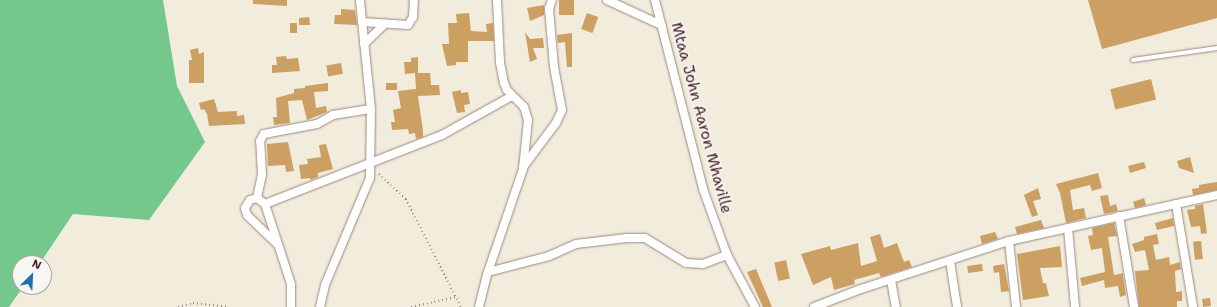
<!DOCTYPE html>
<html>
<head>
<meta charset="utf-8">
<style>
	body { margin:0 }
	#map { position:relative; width:1217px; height:307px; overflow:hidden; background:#f1ecdb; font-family:"Shantell Sans",sans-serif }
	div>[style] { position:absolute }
	.green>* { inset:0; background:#75c88b }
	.building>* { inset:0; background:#cc9f63; transform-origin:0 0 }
	.path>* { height:1.5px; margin-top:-0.75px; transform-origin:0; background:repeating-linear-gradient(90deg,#9e8683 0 1px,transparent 0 4px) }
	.roads { filter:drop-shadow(0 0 1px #9e8683) drop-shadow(0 0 1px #9e8683) }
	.lane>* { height:4px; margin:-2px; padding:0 2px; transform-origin:2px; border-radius:2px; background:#fff }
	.street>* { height:8px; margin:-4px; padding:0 4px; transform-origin:4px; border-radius:4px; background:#fff }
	span { translate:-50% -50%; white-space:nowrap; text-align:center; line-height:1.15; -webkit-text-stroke:3.5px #f6f6f2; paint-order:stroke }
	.street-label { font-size:15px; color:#4a1f2b }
	.north { position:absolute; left:12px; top:255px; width:40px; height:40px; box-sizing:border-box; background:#f6f6f2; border:1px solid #b1a0a2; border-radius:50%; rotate:24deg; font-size:11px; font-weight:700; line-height:16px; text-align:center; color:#4a1f2b }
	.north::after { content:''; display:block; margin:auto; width:14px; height:18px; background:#1f6fb2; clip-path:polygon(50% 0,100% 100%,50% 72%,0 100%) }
</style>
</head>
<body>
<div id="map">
	<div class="green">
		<div style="clip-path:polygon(0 0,163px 0,177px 86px,205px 142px,149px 220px,73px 214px,40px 263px,20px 263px,20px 287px,23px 287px,9px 307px,0 307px)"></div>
	</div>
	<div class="building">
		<div style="clip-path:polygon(253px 0,287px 0,287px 6px,253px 4px)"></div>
		<div style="left:559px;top:0;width:15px;height:15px"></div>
		<div style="clip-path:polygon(1088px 0,1217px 0,1217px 18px,1102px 49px)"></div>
		<div style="clip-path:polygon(544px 5px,544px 15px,530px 21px,527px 8px)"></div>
		<div style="clip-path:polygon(341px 9px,355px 10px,357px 25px,334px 24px,335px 15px,341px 15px)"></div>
		<div style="clip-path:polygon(469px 13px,471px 31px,487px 32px,486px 24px,493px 23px,494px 41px,468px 41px,468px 62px,456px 62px,456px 65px,447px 66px,442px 44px,449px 44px,448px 23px,457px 23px,456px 14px)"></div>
		<div style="left:587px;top:13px;width:12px;height:17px;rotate:20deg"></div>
		<div style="clip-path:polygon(309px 17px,310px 25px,299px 25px,299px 18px)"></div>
		<div style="left:290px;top:23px;width:7px;height:10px"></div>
		<div style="clip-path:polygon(525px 32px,530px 39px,543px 38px,544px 48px,533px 48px,537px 59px,530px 62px)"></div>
		<div style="clip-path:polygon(572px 33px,572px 67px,567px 67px,565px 42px,558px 43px,557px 35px)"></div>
		<div style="clip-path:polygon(198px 48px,199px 54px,204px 52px,204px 83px,189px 83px,189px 60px,192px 60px,190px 50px)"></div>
		<div style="clip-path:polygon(286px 56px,287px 59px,298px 58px,300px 71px,272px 73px,272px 65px,277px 65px,276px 57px)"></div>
		<div style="clip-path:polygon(418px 57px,418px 73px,430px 73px,431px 85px,439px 85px,440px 95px,418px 96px,423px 131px,423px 137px,416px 139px,415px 133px,409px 134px,408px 129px,392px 130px,391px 122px,395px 122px,393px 110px,401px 108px,398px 91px,416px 89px,415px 73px,405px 74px,404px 62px,411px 62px,411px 58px)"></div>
		<div style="left:341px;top:63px;width:11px;height:15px;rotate:80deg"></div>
		<div style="left:1151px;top:79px;width:21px;height:42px;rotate:76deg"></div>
		<div style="clip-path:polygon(328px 83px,328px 91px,314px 92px,316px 108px,326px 106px,327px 112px,307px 120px,302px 100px,288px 101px,290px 123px,274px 125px,273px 117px,277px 117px,276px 98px,294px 93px,294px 89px,305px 88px,305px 86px)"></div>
		<div style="left:386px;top:83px;width:11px;height:7px"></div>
		<div style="clip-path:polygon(461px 90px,461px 93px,468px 92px,470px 104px,464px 105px,465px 112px,457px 113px,452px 92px)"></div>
		<div style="clip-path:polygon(214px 99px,218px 112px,237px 111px,237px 116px,244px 115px,245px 124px,209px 126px,207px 114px,204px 109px,201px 110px,199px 103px)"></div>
		<div style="clip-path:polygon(288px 142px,294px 171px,286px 172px,285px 165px,268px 166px,267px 144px)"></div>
		<div style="clip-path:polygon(326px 144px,333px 169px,318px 173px,318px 177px,310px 180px,310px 178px,301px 179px,299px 165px,308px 164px,307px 159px,321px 157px,319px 145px)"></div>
		<div style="clip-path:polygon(1190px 157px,1194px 173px,1179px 168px,1177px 161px)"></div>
		<div style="clip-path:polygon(1144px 162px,1146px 168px,1130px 173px,1128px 166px)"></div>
		<div style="clip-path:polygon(1098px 173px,1102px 188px,1092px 191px,1090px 185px,1070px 190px,1073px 210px,1084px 208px,1086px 218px,1066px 223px,1060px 193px,1056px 184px)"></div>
		<div style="clip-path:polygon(1217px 182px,1217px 190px,1193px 195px,1192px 189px,1199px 188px,1199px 185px)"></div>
		<div style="clip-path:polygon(1038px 188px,1041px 199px,1033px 201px,1038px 215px,1032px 217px,1024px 195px)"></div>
		<div style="clip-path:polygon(1108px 195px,1110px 206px,1116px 204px,1118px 211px,1104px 214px,1100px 196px)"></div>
		<div style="clip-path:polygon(1144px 198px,1146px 205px,1135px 208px,1133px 202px)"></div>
		<div style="clip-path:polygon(1203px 204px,1207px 233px,1201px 234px,1200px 226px,1191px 227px,1187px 210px,1195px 209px,1195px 206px)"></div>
		<div style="clip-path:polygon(1173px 218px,1174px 226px,1157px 230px,1155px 223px)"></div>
		<div style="clip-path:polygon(1041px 220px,1044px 228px,1017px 234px,1015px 227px)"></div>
		<div style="clip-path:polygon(1114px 223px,1117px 236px,1108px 237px,1114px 275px,1123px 273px,1123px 276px,1126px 295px,1120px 297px,1118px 286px,1105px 288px,1104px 280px,1082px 286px,1080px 278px,1105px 272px,1102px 248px,1091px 250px,1088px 236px,1093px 235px,1092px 228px)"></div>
		<div style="clip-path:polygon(995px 232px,998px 239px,982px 244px,980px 236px)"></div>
		<div style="clip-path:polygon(880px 234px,884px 248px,897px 243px,904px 262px,909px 260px,912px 267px,881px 277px,879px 273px,854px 280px,855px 284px,834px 290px,831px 277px,813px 285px,801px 254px,830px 246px,831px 250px,858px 243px,861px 266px,877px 261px,870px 237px)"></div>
		<div style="clip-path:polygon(1157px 234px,1159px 244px,1153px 245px,1156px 260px,1169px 257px,1170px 265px,1180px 262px,1181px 269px,1175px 271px,1176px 292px,1182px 291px,1182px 301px,1177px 301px,1177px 307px,1139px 307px,1135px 271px,1149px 270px,1145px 250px,1135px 252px,1132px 244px,1144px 240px,1144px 237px)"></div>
		<div style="left:1201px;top:241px;width:18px;height:8px;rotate:84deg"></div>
		<div style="clip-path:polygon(1060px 246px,1062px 267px,1040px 268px,1043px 283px,1046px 283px,1049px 296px,1023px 300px,1017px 254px)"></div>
		<div style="left:786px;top:260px;width:19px;height:12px;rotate:78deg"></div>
		<div style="left:982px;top:264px;width:7px;height:15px;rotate:82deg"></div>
		<div style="clip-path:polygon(1004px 264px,1009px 291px,1001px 292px,999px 272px,994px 273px,993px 266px)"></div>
		<div style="clip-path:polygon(756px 269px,772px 307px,763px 307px,747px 272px)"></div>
		<div style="left:1210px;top:298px;width:8px;height:8px;rotate:83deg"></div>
	</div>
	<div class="path">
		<div style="left:379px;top:174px;width:37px;rotate:43deg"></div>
		<div style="left:406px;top:199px;width:121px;rotate:63deg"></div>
		<div style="left:178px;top:307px;width:16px;rotate:-15deg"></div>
		<div style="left:193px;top:303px;width:36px;rotate:6deg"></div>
		<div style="left:411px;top:307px;width:46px;rotate:-12.5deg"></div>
	</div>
	<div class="roads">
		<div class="lane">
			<div style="left:1133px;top:60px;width:85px;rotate:-8.1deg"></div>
		</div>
		<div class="street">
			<div style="left:607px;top:0;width:60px;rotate:24.8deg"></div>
			<div style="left:655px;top:0;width:195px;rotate:75.7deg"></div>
			<div style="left:703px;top:189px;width:70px;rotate:70deg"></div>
			<div style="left:727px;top:255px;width:59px;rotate:61.7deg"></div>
			<div style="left:362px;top:22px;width:46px;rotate:3.7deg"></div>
			<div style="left:408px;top:25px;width:9px;rotate:-58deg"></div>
			<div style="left:413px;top:17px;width:17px;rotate:-87deg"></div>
			<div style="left:364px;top:44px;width:29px;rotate:-44deg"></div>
			<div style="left:523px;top:167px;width:55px;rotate:-53.1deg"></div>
			<div style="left:556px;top:123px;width:14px;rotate:-65deg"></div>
			<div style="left:562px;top:110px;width:44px;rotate:-100.5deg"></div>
			<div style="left:554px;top:67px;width:58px;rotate:-94.9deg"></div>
			<div style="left:549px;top:9px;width:9px;rotate:-72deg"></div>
			<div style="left:257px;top:198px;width:24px;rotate:-78deg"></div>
			<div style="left:262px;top:175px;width:34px;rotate:-93deg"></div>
			<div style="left:260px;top:141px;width:8px;rotate:-60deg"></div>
			<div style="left:264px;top:134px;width:54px;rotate:-10.7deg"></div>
			<div style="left:317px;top:124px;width:18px;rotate:-29deg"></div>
			<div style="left:333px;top:115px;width:38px;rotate:-9deg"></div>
			<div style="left:265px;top:204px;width:190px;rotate:-21.3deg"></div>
			<div style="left:442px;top:135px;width:80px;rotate:-29.1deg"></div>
			<div style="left:1176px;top:204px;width:104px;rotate:80.6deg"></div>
			<div style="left:1119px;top:216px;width:92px;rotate:80.6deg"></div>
			<div style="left:1068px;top:228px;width:79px;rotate:84.9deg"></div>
			<div style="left:1009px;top:241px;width:66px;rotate:83.9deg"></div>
			<div style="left:278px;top:245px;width:43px;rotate:-135.9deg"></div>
			<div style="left:247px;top:215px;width:7px;rotate:-106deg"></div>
			<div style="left:245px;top:208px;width:9px;rotate:-58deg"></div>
			<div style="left:250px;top:200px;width:7px;rotate:-16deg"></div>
			<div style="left:257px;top:198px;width:10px;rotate:37deg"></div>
			<div style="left:265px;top:204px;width:84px;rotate:72deg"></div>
			<div style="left:291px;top:284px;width:23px;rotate:90deg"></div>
			<div style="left:950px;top:261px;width:47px;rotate:81.3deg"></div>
			<div style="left:488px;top:272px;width:63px;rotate:-14.7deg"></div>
			<div style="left:549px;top:256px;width:30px;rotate:-24deg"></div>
			<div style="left:576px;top:244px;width:51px;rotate:-6.7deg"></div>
			<div style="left:627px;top:238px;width:18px"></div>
			<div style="left:645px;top:238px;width:48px;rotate:31.4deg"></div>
			<div style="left:686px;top:263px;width:17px;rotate:3deg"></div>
			<div style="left:703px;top:264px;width:26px;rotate:-21deg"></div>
			<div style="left:891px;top:280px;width:27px;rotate:80deg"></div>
			<div style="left:320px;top:307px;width:23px;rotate:-77deg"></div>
			<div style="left:325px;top:285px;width:116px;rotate:-67.2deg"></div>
			<div style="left:370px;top:178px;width:69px;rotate:-89.2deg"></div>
			<div style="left:371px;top:109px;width:110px;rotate:-95.8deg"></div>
			<div style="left:479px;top:307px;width:36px;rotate:-76deg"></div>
			<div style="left:488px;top:272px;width:109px;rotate:-71.2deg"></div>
			<div style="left:523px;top:169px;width:49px;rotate:-84.2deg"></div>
			<div style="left:528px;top:120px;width:14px;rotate:-107deg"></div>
			<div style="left:524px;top:107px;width:24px;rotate:-135deg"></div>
			<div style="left:507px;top:90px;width:8px;rotate:-113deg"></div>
			<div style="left:504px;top:83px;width:21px;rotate:-101deg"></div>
			<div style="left:500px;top:62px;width:62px;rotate:-92.8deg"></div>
			<div style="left:814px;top:307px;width:50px;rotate:-21deg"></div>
			<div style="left:861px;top:289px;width:156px;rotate:-18deg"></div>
			<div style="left:1009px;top:241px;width:213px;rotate:-12.5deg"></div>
		</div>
	</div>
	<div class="street-label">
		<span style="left:701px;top:118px;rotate:75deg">Mtaa John Aaron Mhaville</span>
	</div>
	<div class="north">N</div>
</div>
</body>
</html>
